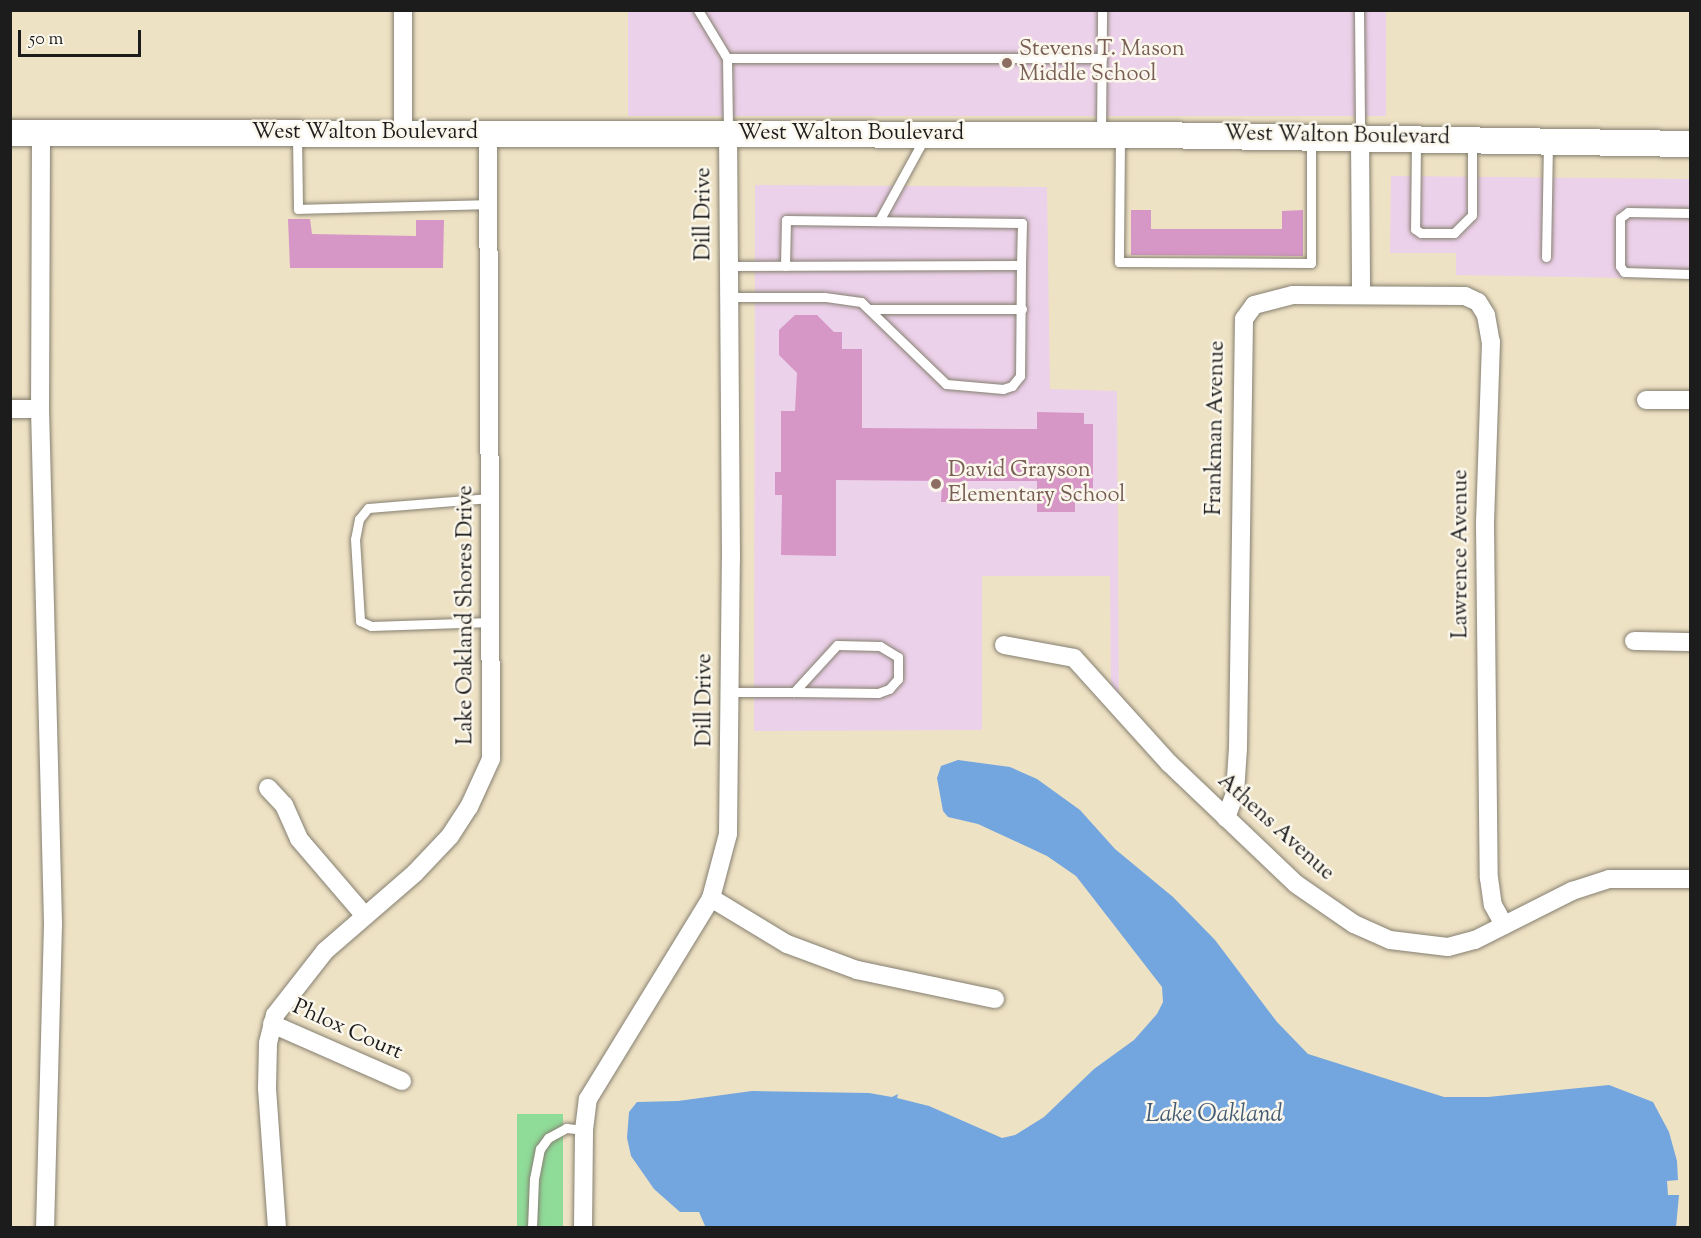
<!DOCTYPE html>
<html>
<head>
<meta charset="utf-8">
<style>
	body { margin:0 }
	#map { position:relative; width:1701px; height:1238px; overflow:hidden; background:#eee2c4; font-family:"Sorts Mill Goudy",serif }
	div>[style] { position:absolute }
	.built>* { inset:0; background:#ecd1ea; transform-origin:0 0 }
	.green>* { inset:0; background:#8fdb98; transform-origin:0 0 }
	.water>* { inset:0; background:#73a5de }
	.building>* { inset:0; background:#d697c7 }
	.roads { filter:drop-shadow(0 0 2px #857f70) drop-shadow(0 0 2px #857f70) }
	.lane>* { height:9px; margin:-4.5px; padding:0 4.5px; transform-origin:4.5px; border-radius:4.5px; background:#fff }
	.street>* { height:18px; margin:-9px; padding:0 9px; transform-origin:9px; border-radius:9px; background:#fff }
	.secondary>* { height:26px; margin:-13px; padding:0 13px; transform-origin:13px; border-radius:13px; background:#fff }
	.dots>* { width:16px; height:16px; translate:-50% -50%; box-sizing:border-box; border:3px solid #fbf7ec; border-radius:50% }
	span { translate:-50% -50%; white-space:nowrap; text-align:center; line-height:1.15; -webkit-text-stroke:5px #fbf7ec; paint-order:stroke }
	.education-label { font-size:22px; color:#785e54 }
	.left { translate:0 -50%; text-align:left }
	.street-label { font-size:22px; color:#1c1c1c }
	.water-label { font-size:24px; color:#435a73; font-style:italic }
	.frame { position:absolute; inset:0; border:12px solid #1c1c1c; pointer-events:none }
	.scale { position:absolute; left:18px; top:30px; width:123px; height:27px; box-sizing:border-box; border:3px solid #1c1c1c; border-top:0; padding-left:8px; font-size:18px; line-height:21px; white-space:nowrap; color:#1c1c1c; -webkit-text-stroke:4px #fbf7ec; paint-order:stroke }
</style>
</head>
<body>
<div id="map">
	<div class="built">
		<div style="left:628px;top:11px;width:758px;height:105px"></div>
		<div style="clip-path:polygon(1391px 176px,1690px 179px,1690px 279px,1456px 275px,1456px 253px,1390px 253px)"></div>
		<div style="clip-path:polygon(755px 185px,1047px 187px,1050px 389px,1117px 391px,1119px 697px,1111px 690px,1110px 576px,982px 576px,982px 730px,754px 731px)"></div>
	</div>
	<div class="green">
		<div style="left:563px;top:1114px;width:113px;height:46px;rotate:90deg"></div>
	</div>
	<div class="water">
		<div style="clip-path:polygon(958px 760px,1010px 767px,1037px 779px,1080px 810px,1115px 849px,1173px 897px,1215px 940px,1277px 1022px,1308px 1054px,1444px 1097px,1488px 1097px,1609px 1085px,1653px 1102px,1669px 1132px,1677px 1161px,1678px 1180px,1667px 1181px,1668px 1195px,1679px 1195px,1676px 1227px,706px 1228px,699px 1212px,680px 1212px,654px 1189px,631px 1156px,627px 1138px,629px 1112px,637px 1102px,678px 1101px,752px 1091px,869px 1093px,892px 1097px,898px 1094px,897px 1098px,929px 1106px,1002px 1138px,1015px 1135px,1044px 1117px,1094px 1069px,1134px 1040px,1157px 1014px,1163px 1002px,1162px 987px,1076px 876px,1047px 856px,978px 824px,948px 817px,943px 811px,937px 778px,941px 766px)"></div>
	</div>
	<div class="building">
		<div style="clip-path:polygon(1131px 210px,1151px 210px,1151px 229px,1282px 229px,1282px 211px,1303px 210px,1303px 256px,1131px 255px)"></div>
		<div style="clip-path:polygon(288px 219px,310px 219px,312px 234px,416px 236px,416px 220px,444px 220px,443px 268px,290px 268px)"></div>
		<div style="clip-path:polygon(795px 315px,817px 315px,834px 332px,842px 332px,842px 349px,862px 349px,862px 428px,1037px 429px,1037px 412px,1084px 413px,1084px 424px,1093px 424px,1093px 488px,1075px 488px,1075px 512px,1037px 512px,1037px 481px,966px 481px,965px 502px,941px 502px,942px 481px,836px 480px,836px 556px,781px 555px,782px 495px,775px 495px,775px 472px,781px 472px,781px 411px,795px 411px,797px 373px,779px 355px,779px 330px)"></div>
	</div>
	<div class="roads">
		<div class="lane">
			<div style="left:698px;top:10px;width:56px;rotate:58.9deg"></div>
			<div style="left:727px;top:58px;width:74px;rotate:89.2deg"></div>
			<div style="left:1359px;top:10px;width:127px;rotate:89.5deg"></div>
			<div style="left:727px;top:58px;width:375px"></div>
			<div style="left:1101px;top:134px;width:124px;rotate:-89.5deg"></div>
			<div style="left:297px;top:136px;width:73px;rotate:89.2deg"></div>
			<div style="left:298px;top:209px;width:191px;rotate:-1.5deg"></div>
			<div style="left:1120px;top:137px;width:125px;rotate:90.5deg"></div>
			<div style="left:1119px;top:262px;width:192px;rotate:0.3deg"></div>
			<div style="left:1311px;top:263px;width:123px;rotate:-90deg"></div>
			<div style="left:1416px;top:140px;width:89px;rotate:90.6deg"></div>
			<div style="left:1415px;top:229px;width:7px;rotate:34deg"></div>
			<div style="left:1421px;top:233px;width:33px"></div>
			<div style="left:1454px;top:233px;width:25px;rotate:-45deg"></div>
			<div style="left:1472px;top:215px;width:72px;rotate:-90deg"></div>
			<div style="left:1690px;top:213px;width:62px;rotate:-179.1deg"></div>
			<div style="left:1628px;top:212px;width:10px;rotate:143deg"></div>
			<div style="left:1620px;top:218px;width:48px;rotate:90deg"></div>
			<div style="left:1620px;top:266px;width:7px;rotate:56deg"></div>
			<div style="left:1624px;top:272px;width:66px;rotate:1.7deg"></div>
			<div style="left:879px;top:221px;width:96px;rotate:-61.3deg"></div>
			<div style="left:1546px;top:257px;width:114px;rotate:-89deg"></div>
			<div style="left:729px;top:266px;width:292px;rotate:-0.2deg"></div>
			<div style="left:1021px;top:265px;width:111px;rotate:90.5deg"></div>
			<div style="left:1020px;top:376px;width:13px;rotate:129deg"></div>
			<div style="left:1012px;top:386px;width:9px;rotate:162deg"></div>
			<div style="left:1003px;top:389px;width:57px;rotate:-175deg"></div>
			<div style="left:946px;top:384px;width:118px;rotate:-136deg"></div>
			<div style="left:861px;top:302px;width:37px;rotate:-172deg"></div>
			<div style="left:824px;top:297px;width:95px;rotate:180deg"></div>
			<div style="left:785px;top:266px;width:46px;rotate:-88.8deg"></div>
			<div style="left:786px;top:220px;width:236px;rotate:0.7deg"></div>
			<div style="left:1022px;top:223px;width:42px;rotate:91.4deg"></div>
			<div style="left:870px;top:309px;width:152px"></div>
			<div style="left:490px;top:498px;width:122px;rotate:175.3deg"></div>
			<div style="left:368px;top:508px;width:14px;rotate:129deg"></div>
			<div style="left:359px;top:519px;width:20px;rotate:101deg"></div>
			<div style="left:355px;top:539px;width:82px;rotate:86.5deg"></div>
			<div style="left:360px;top:621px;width:12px;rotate:24deg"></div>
			<div style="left:371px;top:626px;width:120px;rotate:-1.9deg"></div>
			<div style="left:730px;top:692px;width:64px"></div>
			<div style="left:794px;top:692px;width:84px;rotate:0.7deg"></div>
			<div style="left:878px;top:693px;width:12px;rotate:-20deg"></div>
			<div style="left:889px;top:689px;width:13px;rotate:-48deg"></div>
			<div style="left:898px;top:679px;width:22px;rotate:-90deg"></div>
			<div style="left:898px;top:657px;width:21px;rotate:-149deg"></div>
			<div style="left:880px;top:646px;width:43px;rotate:-178.7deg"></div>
			<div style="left:837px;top:645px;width:64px;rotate:132.5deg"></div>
			<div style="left:532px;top:1228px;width:49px;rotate:-87.7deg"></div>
			<div style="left:534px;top:1179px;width:31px;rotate:-79deg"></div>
			<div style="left:540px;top:1149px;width:14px;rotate:-54deg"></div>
			<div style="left:548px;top:1138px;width:21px;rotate:-29deg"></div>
			<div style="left:566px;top:1128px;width:18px;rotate:6deg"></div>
		</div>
		<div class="street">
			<div style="left:403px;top:10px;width:124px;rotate:90deg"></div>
			<div style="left:41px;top:133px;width:276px;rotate:90.2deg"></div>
			<div style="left:40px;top:409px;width:515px;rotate:88.55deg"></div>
			<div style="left:53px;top:924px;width:304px;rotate:91.5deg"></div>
			<div style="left:1360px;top:137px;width:156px;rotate:89.6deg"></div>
			<div style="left:1646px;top:400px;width:44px"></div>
			<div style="left:10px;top:409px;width:30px"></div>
			<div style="left:1634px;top:641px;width:56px;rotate:1deg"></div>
			<div style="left:1004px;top:645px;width:71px;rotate:10.5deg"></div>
			<div style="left:1074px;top:658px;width:142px;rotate:47.9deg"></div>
			<div style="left:1169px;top:763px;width:175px;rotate:43.6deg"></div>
			<div style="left:1296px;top:884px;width:70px;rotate:34.6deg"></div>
			<div style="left:1354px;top:924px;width:39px;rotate:24deg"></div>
			<div style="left:1390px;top:940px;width:58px;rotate:6.9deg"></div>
			<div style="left:1448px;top:947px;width:28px;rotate:-15deg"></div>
			<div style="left:1475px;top:940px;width:109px;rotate:-26.8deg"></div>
			<div style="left:1572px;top:891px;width:39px;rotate:-18deg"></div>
			<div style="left:1609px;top:879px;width:81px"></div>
			<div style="left:268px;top:788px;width:23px;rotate:47deg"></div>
			<div style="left:284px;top:805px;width:37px;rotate:66deg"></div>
			<div style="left:299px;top:839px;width:101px;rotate:49.4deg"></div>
			<div style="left:1226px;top:818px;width:27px;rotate:-70deg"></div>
			<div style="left:1235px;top:793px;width:45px;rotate:-86.2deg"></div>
			<div style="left:1238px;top:748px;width:429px;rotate:-89.2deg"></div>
			<div style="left:1244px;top:319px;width:17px;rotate:-54deg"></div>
			<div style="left:1254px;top:305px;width:40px;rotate:-14.4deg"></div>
			<div style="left:1293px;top:295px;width:172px;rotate:0.3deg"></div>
			<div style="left:1465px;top:296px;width:14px;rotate:25deg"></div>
			<div style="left:1478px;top:302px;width:15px;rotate:58deg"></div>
			<div style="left:1486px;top:315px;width:27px;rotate:80deg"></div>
			<div style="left:1491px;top:342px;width:182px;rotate:91.9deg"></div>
			<div style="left:1485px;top:524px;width:354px;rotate:89.4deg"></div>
			<div style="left:1489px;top:878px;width:27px;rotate:82deg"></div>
			<div style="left:1493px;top:905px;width:23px;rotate:61deg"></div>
			<div style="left:711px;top:898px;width:89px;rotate:31.2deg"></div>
			<div style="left:787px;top:944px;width:75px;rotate:20.4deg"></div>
			<div style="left:857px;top:970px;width:141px;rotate:11.9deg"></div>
			<div style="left:272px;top:1024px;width:142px;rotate:23.7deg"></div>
			<div style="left:277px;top:1228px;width:140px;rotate:-94.1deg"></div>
			<div style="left:267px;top:1088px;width:45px;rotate:-88.7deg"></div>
			<div style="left:268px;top:1043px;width:29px;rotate:-76deg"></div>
			<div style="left:275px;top:1015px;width:81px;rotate:-52deg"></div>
			<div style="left:325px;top:951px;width:119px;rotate:-40.9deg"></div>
			<div style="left:415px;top:873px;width:51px;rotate:-46.6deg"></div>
			<div style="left:450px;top:836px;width:35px;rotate:-57deg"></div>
			<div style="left:469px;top:807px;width:53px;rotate:-65.4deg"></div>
			<div style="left:491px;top:759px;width:625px;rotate:-90.28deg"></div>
			<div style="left:583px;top:1228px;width:98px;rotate:-89.4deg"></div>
			<div style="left:584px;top:1130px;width:31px;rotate:-83deg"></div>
			<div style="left:588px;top:1099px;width:236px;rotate:-58.5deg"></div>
			<div style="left:711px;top:898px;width:66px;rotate:-75.1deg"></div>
			<div style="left:728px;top:834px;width:274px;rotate:-89.4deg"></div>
			<div style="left:731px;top:560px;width:426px;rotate:-90.4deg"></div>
		</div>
		<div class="secondary">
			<div style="left:10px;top:133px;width:1142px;rotate:0.1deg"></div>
			<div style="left:1152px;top:135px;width:538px;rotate:0.96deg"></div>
		</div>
	</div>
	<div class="dots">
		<div style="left:1007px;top:63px;background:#8d6e63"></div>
		<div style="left:936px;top:484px;background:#8d6e63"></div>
	</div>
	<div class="education-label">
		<span class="left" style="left:1019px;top:63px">Stevens T. Mason<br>Middle School</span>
		<span class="left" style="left:948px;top:484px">David Grayson<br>Elementary School</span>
	</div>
	<div class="street-label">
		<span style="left:365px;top:134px">West Walton Boulevard</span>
		<span style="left:851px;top:135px">West Walton Boulevard</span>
		<span style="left:1337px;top:137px;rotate:1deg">West Walton Boulevard</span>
		<span style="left:705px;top:214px;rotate:-90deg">Dill Drive</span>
		<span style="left:1217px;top:428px;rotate:-89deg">Frankman Avenue</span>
		<span style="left:1462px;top:554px;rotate:-90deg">Lawrence Avenue</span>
		<span style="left:467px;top:615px;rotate:-90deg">Lake Oakland Shores Drive</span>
		<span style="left:706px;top:700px;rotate:-90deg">Dill Drive</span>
		<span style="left:1275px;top:828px;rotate:42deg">Athens Avenue</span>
		<span style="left:347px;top:1031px;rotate:24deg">Phlox Court</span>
	</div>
	<div class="water-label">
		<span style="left:1214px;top:1116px">Lake Oakland</span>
	</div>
	<div class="frame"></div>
	<div class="scale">50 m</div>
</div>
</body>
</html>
